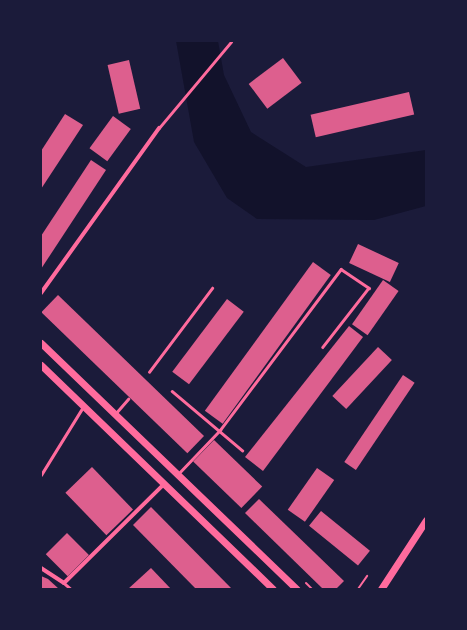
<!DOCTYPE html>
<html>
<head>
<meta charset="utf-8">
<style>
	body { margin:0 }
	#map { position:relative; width:467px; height:630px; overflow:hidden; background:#1b1b3a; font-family:"Public Sans",sans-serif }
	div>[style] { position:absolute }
	.water>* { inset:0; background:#12122b }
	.building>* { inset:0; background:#dd5f8e; transform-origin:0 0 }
	.path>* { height:2px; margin:-1px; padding:0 1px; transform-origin:1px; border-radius:1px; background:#ff6b9d }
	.service>* { height:2.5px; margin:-1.25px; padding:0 1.25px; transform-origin:1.25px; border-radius:1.25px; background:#ff6b9d }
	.minor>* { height:4px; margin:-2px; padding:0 2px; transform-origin:2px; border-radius:2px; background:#ff6b9d }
	.primary>* { height:7px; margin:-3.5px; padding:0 3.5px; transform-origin:3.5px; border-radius:3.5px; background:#ff6b9d }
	span { translate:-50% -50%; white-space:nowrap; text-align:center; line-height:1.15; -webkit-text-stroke:4px #1b1b3a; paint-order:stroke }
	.frame { position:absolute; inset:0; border:42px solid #1b1b3a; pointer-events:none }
</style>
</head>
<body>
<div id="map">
	<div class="water">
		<div style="clip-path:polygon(176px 41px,218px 41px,224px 75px,251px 132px,306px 167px,426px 150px,426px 206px,374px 220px,257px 219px,227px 198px,194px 142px)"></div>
	</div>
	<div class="building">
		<div style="left:283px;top:58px;width:31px;height:43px;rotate:53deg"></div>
		<div style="left:129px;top:60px;width:50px;height:22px;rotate:77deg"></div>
		<div style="left:409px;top:92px;width:23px;height:101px;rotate:77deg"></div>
		<div style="clip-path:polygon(65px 114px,83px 125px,41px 189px,41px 151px)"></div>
		<div style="left:113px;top:116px;width:22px;height:40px;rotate:36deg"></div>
		<div style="clip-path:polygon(91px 160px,106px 170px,41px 269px,41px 236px)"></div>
		<div style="left:358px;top:244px;width:45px;height:21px;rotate:25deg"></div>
		<div style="left:313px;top:262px;width:22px;height:184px;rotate:36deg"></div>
		<div style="left:383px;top:280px;width:19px;height:54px;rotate:35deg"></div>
		<div style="left:58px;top:295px;width:203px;height:24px;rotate:44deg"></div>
		<div style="left:227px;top:299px;width:21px;height:91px;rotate:37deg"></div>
		<div style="clip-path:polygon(349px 326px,363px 337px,263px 471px,245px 457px)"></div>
		<div style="left:378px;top:347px;width:19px;height:67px;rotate:43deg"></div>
		<div style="left:403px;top:375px;width:14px;height:105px;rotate:34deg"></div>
		<div style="left:214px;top:440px;width:67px;height:30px;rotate:44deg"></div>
		<div style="left:92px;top:467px;width:59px;height:37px;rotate:46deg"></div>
		<div style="left:317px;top:468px;width:21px;height:51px;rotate:35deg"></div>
		<div style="clip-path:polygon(259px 499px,344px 581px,336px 589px,323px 589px,245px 513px)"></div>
		<div style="clip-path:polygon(151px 507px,232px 589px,196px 589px,133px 525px)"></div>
		<div style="left:321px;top:511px;width:63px;height:19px;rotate:39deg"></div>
		<div style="left:67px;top:533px;width:31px;height:30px;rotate:45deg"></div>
		<div style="clip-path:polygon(151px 568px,171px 589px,128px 589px)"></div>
		<div style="clip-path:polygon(41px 576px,48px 579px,59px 589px,41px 589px)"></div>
	</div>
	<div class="path">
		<div style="left:306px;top:583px;width:8px;rotate:45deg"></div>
		<div style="left:358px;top:589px;width:16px;rotate:-55deg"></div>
	</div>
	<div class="service">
		<div style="left:159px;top:128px;width:112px;rotate:-50.1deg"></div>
		<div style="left:149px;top:372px;width:105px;rotate:-53.1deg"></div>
		<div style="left:172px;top:391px;width:92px;rotate:40.1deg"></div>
		<div style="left:115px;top:414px;width:20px;rotate:-49deg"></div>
		<div style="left:178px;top:474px;width:61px;rotate:-46.3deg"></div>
		<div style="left:220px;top:430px;width:201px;rotate:-53.1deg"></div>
		<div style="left:341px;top:269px;width:34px;rotate:34deg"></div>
		<div style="left:369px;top:288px;width:75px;rotate:127.9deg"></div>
		<div style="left:41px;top:475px;width:80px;rotate:-58.3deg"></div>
		<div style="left:64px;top:583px;width:9px;rotate:41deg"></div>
	</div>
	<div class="minor">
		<div style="left:41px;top:293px;width:203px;rotate:-54.4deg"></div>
		<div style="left:41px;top:568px;width:27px;rotate:33deg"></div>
		<div style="left:64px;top:583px;width:141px;rotate:-44.7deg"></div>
	</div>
	<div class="primary">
		<div style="left:41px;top:343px;width:355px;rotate:43.9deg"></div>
		<div style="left:41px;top:365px;width:322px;rotate:44deg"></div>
		<div style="left:381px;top:589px;width:82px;rotate:-56.9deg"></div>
	</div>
	<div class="frame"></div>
</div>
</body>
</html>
